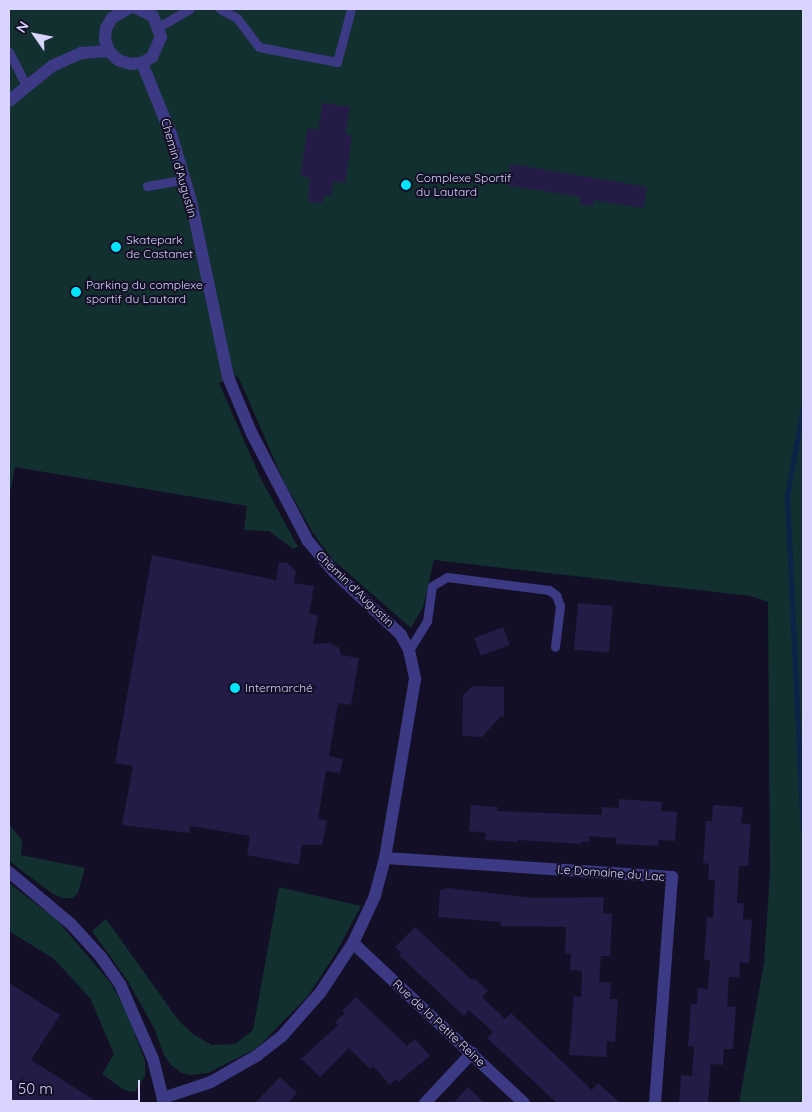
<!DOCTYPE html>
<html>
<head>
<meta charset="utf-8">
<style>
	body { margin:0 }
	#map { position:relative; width:812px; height:1112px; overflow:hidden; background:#130f26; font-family:Quicksand,sans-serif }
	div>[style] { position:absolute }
	.green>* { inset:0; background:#12302f }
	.stream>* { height:5px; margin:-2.5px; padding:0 2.5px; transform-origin:2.5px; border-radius:2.5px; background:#0c2248 }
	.building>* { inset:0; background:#241b47; transform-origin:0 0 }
	.service>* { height:9px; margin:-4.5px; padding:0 4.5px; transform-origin:4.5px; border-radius:4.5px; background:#3d3a85 }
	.minor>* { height:12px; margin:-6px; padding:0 6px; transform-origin:6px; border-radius:6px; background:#3d3a85 }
	.dots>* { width:14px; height:14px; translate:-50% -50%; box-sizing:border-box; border:2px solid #130f26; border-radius:50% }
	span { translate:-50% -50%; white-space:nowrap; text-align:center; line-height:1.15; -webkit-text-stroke:4px #130f26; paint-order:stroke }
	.street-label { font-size:12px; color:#d9d4ff }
	.poi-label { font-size:12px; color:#d9d4ff }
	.left { translate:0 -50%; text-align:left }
	.frame { position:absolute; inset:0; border:10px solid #d9d4ff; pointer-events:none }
	.north { position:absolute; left:10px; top:10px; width:50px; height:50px; -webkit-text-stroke:4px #130f26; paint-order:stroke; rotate:303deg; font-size:14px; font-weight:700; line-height:20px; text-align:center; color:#d9d4ff }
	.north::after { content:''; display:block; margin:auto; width:18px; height:22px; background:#d9d4ff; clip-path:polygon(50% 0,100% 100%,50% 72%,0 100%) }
	.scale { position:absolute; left:10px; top:1080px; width:130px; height:22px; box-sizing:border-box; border:2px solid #d9d4ff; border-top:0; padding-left:6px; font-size:15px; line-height:18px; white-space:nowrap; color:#d9d4ff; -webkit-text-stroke:4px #130f26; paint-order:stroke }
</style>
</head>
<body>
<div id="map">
	<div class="green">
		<div style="clip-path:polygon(9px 9px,803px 9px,803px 1103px,739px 1103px,764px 963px,770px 872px,768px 602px,751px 596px,434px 560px,423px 607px,411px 628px,333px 560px,313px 533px,284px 482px,238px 376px,219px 383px,260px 477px,298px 547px,293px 549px,269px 531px,244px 530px,247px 506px,15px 467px,9px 498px)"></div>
		<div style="clip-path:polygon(9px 824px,22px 840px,21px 855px,85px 868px,78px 893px,73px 898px,63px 898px,53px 894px,9px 861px)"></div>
		<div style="clip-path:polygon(9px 883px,56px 919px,110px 982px,126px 1010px,145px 1061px,145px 1076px,135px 1092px,124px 1090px,102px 1074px,114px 1054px,90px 998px,54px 959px,9px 931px)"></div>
		<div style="clip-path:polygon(279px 887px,361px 906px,336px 953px,308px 996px,257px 1048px,208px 1073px,190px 1075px,182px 1073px,171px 1065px,164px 1055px,154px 1028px,129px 983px,92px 931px,106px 919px,179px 1021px,193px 1034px,212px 1045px,235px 1044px,253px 1030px)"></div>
	</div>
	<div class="stream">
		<div style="left:803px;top:406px;width:91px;rotate:100.1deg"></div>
		<div style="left:787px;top:496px;width:336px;rotate:87.3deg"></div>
	</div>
	<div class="building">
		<div style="clip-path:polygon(323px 103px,350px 107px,345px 134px,352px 135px,345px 183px,334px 181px,331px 196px,324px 195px,323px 203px,308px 202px,310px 178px,300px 176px,308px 128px,318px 130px)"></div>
		<div style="clip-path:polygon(511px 164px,647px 187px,643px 208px,594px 200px,593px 206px,580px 204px,581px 197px,507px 185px)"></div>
		<div style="clip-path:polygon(152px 555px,276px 580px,279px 562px,287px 563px,296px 571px,294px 583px,314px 586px,309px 614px,318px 615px,313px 644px,330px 643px,339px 648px,341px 655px,359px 658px,351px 705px,338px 703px,329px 756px,343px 759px,340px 773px,326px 771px,318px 819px,327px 821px,322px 845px,302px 845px,299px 865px,247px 855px,250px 836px,190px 826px,189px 833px,122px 825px,133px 766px,115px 763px)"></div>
		<div style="left:578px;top:603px;width:35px;height:47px;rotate:5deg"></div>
		<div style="left:503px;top:627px;width:19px;height:31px;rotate:69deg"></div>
		<div style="clip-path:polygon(473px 686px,504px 687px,504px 717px,500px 717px,482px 737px,462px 736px,463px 695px)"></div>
		<div style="clip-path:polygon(619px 799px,662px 802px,661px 811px,677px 812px,675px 841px,659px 840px,658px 846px,635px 845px,616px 844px,616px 838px,589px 836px,589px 842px,581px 842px,581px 844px,518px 840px,518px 842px,485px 840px,486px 833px,469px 831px,471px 805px,498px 807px,497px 811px,602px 815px,602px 807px,619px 808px)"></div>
		<div style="clip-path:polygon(713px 805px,743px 807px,741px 823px,751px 824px,748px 866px,739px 866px,737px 903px,744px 903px,743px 919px,752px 920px,749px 963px,740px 962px,739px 978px,729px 977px,727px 1006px,736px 1007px,733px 1049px,724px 1049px,723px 1065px,711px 1064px,708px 1103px,679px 1103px,681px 1075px,692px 1076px,694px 1047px,688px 1046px,691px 1004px,697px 1004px,698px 988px,708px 989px,710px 960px,704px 960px,707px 917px,713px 918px,715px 880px,708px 880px,709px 864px,703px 863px,706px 821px,712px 821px)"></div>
		<div style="clip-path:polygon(448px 888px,533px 898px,604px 897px,603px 913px,612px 914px,610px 956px,601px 956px,599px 982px,611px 983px,610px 999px,618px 999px,615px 1042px,607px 1041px,606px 1057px,569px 1055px,574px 996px,581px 997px,582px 971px,570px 970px,571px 954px,565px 954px,566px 927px,500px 926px,501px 922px,438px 917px,440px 890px)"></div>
		<div style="clip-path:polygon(415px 927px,472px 980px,474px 978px,488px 991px,482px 997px,505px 1019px,511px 1013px,592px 1090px,598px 1083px,620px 1103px,557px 1103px,487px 1038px,493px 1032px,469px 1010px,464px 1016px,399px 955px,401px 953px,395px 947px)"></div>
		<div style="clip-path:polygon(9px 983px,60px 1015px,31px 1060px,99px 1103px,9px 1103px)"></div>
		<div style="clip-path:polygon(356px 997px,407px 1046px,415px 1039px,430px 1056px,398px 1082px,396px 1079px,390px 1085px,373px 1066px,370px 1069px,349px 1048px,320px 1077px,301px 1059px,338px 1025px,335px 1022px,345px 1013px,342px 1011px)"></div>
		<div style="clip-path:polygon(280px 1077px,297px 1093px,288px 1103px,255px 1103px)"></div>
		<div style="clip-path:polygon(468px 1087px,484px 1103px,453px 1103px)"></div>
	</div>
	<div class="service">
		<div style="left:220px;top:9px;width:19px;rotate:28deg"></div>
		<div style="left:237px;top:18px;width:36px;rotate:53deg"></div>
		<div style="left:259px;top:47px;width:79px;rotate:10.9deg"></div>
		<div style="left:337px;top:62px;width:55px;rotate:-75.2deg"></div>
		<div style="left:160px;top:26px;width:34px;rotate:-30deg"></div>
		<div style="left:9px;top:52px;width:37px;rotate:63deg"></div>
		<div style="left:147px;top:186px;width:39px;rotate:-10deg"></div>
		<div style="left:409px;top:650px;width:34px;rotate:-58deg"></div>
		<div style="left:427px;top:621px;width:35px;rotate:-82deg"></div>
		<div style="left:432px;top:586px;width:17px;rotate:-31deg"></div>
		<div style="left:447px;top:577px;width:103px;rotate:7.3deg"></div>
		<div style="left:549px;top:590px;width:9px;rotate:36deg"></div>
		<div style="left:556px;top:595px;width:12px;rotate:70deg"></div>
		<div style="left:560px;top:606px;width:41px;rotate:97deg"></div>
	</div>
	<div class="minor">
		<div style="left:128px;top:9px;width:18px;rotate:151deg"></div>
		<div style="left:112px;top:18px;width:12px;rotate:121deg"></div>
		<div style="left:106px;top:28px;width:12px;rotate:95deg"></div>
		<div style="left:105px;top:40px;width:12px;rotate:70deg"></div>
		<div style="left:109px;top:51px;width:13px;rotate:45deg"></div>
		<div style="left:118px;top:60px;width:13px;rotate:18deg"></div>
		<div style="left:130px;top:64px;width:12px;rotate:-5deg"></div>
		<div style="left:142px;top:63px;width:12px;rotate:-31deg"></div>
		<div style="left:152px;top:57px;width:22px;rotate:-66deg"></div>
		<div style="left:161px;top:37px;width:22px;rotate:-111deg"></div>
		<div style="left:153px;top:16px;width:17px;rotate:-155deg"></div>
		<div style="left:142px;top:63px;width:80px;rotate:67.9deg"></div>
		<div style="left:172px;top:137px;width:67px;rotate:73.5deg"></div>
		<div style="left:191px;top:201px;width:180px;rotate:78.1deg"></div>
		<div style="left:228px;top:377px;width:62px;rotate:67.2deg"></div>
		<div style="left:252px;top:434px;width:121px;rotate:62.4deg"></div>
		<div style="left:308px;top:541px;width:40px;rotate:50deg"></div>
		<div style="left:334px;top:572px;width:92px;rotate:43.2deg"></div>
		<div style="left:401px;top:635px;width:17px;rotate:62deg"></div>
		<div style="left:409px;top:650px;width:30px;rotate:78deg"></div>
		<div style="left:415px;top:679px;width:181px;rotate:99.5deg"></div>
		<div style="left:385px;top:858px;width:39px;rotate:105deg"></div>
		<div style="left:375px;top:896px;width:52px;rotate:115.1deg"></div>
		<div style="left:353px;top:943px;width:60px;rotate:123.4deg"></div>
		<div style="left:320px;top:993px;width:57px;rotate:131.5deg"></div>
		<div style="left:282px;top:1036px;width:31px;rotate:142deg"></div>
		<div style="left:258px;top:1055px;width:54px;rotate:150.1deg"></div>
		<div style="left:211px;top:1082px;width:51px;rotate:161.6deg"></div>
		<div style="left:9px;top:101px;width:55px;rotate:-39.1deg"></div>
		<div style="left:52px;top:66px;width:32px;rotate:-24deg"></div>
		<div style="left:81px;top:53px;width:28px;rotate:-4deg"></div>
		<div style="left:385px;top:858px;width:288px;rotate:3.8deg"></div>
		<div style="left:672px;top:877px;width:227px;rotate:94.3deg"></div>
		<div style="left:9px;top:872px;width:81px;rotate:40deg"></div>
		<div style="left:71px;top:924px;width:45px;rotate:47.7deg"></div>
		<div style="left:101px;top:957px;width:33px;rotate:55deg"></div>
		<div style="left:120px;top:984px;width:82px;rotate:66.3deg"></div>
		<div style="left:153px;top:1059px;width:45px;rotate:76deg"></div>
		<div style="left:353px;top:943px;width:234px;rotate:43.1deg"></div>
		<div style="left:425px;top:1103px;width:69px;rotate:-46.8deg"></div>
	</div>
	<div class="dots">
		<div style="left:406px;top:185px;background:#00e5ff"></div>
		<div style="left:116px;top:247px;background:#00e5ff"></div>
		<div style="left:76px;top:292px;background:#00e5ff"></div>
		<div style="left:235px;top:688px;background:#00e5ff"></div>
	</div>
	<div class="street-label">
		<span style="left:179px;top:168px;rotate:74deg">Chemin d'Augustin</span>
		<span style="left:355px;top:589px;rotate:44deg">Chemin d'Augustin</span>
		<span style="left:611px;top:873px;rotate:4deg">Le Domaine du Lac</span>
		<span style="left:439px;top:1023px;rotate:43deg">Rue de la Petite Reine</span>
	</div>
	<div class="poi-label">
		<span class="left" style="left:416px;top:185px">Complexe Sportif<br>du Lautard</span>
		<span class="left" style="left:126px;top:247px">Skatepark<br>de Castanet</span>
		<span class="left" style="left:86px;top:292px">Parking du complexe<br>sportif du Lautard</span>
		<span class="left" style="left:245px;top:688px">Intermarché</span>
	</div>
	<div class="frame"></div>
	<div class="north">N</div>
	<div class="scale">50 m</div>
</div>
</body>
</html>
